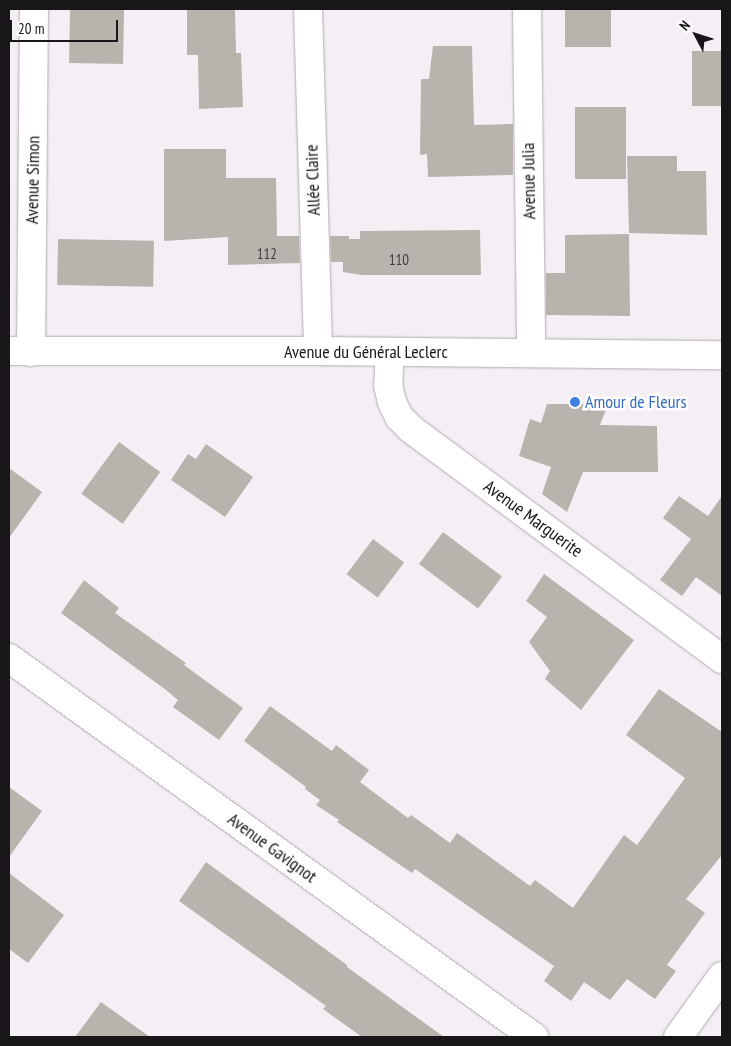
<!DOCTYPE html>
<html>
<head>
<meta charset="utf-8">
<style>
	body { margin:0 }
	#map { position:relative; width:731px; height:1046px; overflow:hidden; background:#f4eff4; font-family:"PT Sans Narrow",sans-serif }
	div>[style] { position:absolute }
	.building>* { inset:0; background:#b9b3ae; transform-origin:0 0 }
	.roads { filter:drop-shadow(0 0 1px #b0abb0) drop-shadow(0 0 1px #b0abb0) }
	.minor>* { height:28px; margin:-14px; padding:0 14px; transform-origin:14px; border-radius:14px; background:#fff }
	.tertiary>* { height:28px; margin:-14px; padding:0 14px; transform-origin:14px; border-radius:14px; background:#fff }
	.primary>* { height:28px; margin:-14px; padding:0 14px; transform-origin:14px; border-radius:14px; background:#fff }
	.dots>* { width:14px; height:14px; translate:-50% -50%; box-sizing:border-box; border:2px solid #fffeff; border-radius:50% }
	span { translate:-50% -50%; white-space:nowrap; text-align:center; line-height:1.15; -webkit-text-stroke:5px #fffeff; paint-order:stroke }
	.number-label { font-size:15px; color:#403d3e }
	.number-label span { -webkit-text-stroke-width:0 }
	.street-label { font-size:18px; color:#181618 }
	.shop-label { font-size:18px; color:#366cbe }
	.left { translate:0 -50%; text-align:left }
	.frame { position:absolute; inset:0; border:10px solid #181618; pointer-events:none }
	.north { position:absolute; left:671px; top:10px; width:50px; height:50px; -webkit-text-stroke:4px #fffeff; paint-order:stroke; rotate:310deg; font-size:14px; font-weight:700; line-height:20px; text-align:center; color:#181618 }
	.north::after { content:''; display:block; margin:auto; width:18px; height:22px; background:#181618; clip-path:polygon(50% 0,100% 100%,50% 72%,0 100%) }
	.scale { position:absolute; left:10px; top:20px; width:108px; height:22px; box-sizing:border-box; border:2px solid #181618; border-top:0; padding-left:6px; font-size:15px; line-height:18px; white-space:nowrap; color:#181618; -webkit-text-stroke:4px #fffeff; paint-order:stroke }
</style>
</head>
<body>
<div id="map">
	<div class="building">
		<div style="left:70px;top:9px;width:54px;height:54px;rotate:1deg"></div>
		<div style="clip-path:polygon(187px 9px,235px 9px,236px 53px,241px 53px,243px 107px,199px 109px,198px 55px,187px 55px)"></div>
		<div style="left:565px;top:9px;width:46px;height:38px"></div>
		<div style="clip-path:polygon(433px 46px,472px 46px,474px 125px,513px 124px,513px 175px,428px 177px,427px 154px,420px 155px,421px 79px,429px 79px)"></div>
		<div style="left:692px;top:51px;width:30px;height:55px"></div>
		<div style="left:575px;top:107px;width:51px;height:72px"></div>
		<div style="clip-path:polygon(164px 149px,226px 149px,226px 178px,276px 178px,277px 236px,299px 236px,300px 263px,228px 265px,228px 237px,164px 241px)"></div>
		<div style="clip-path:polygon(627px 156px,677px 156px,677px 171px,706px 171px,707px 235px,629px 233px)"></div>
		<div style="clip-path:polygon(480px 230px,481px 275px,361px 275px,343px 272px,343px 262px,331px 262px,330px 236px,349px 236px,349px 239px,360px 239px,360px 231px)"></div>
		<div style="clip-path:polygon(629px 234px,630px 316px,546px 315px,546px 273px,565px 273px,565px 235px)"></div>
		<div style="left:58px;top:239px;width:96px;height:46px;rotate:1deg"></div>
		<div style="clip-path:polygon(547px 404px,608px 404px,600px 425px,657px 426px,658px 472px,583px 472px,567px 512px,542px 494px,551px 467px,519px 456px,530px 419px,541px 423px)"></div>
		<div style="left:119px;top:442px;width:51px;height:64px;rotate:36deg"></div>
		<div style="clip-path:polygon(206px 444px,253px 477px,225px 517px,171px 480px,188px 454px,196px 459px)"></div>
		<div style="clip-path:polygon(9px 468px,42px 492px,9px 538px)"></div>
		<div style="clip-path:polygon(679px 496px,708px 516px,722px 496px,722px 596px,696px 577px,682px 596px,660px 580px,691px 539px,663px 518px)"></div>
		<div style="left:443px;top:532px;width:74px;height:40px;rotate:37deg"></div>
		<div style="left:373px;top:539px;width:39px;height:44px;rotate:37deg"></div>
		<div style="clip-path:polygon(544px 574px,634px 640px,581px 710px,545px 679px,550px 671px,529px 642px,547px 617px,526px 601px)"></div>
		<div style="clip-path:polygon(84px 580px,119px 608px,115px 613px,186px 663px,184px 665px,243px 708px,219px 740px,173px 707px,178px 700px,166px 690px,61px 613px)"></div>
		<div style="clip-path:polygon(659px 689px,722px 732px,722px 855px,686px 899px,705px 913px,667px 965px,676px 971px,655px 999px,627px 979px,610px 1000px,584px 982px,571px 1001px,544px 981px,554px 966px,415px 869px,412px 873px,337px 822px,339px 820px,316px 805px,320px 800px,305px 789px,306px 787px,244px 741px,270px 706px,332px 751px,336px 745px,369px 770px,360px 782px,408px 818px,411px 815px,450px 843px,457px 833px,530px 886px,535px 880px,573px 908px,624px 835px,637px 845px,685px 778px,626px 735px)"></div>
		<div style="clip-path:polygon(9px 787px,42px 811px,9px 857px)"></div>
		<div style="clip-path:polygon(206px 862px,347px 965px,347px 967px,444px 1037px,362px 1037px,323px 1009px,326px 1006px,179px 901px)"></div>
		<div style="clip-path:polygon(9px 873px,64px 915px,28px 963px,9px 949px)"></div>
		<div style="clip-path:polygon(101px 1002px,150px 1037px,75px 1037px)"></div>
	</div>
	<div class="roads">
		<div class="minor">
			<div style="left:308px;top:9px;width:342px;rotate:88.3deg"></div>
			<div style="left:527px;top:9px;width:343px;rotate:89.3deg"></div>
			<div style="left:31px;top:352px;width:343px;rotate:-89.5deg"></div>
			<div style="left:390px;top:352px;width:33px;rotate:93deg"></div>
			<div style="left:388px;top:385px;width:17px;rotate:77deg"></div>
			<div style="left:392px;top:402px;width:17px;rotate:65deg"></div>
			<div style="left:399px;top:417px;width:17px;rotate:45deg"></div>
			<div style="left:411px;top:429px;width:387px;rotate:36.5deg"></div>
			<div style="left:678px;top:1037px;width:75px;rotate:-54.2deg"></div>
		</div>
		<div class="tertiary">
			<div style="left:9px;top:658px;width:648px;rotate:35.83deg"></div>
		</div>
		<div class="primary">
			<div style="left:9px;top:351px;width:309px"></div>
			<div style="left:318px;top:351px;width:404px;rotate:0.6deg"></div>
		</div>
	</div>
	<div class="dots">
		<div style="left:575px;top:402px;background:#3f7fe0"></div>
	</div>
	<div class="number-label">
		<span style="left:267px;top:254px">112</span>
		<span style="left:399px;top:260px">110</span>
	</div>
	<div class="street-label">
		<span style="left:33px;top:180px;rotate:-89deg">Avenue Simon</span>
		<span style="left:313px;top:180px;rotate:-92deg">Allée Claire</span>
		<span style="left:529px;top:181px;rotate:-91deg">Avenue Julia</span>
		<span style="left:366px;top:352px">Avenue du Général Leclerc</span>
		<span style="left:533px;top:519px;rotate:36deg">Avenue Marguerite</span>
		<span style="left:272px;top:848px;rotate:36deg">Avenue Gavignot</span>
	</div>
	<div class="shop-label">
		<span class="left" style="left:585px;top:402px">Amour de Fleurs</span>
	</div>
	<div class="frame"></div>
	<div class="north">N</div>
	<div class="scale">20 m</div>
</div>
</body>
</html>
